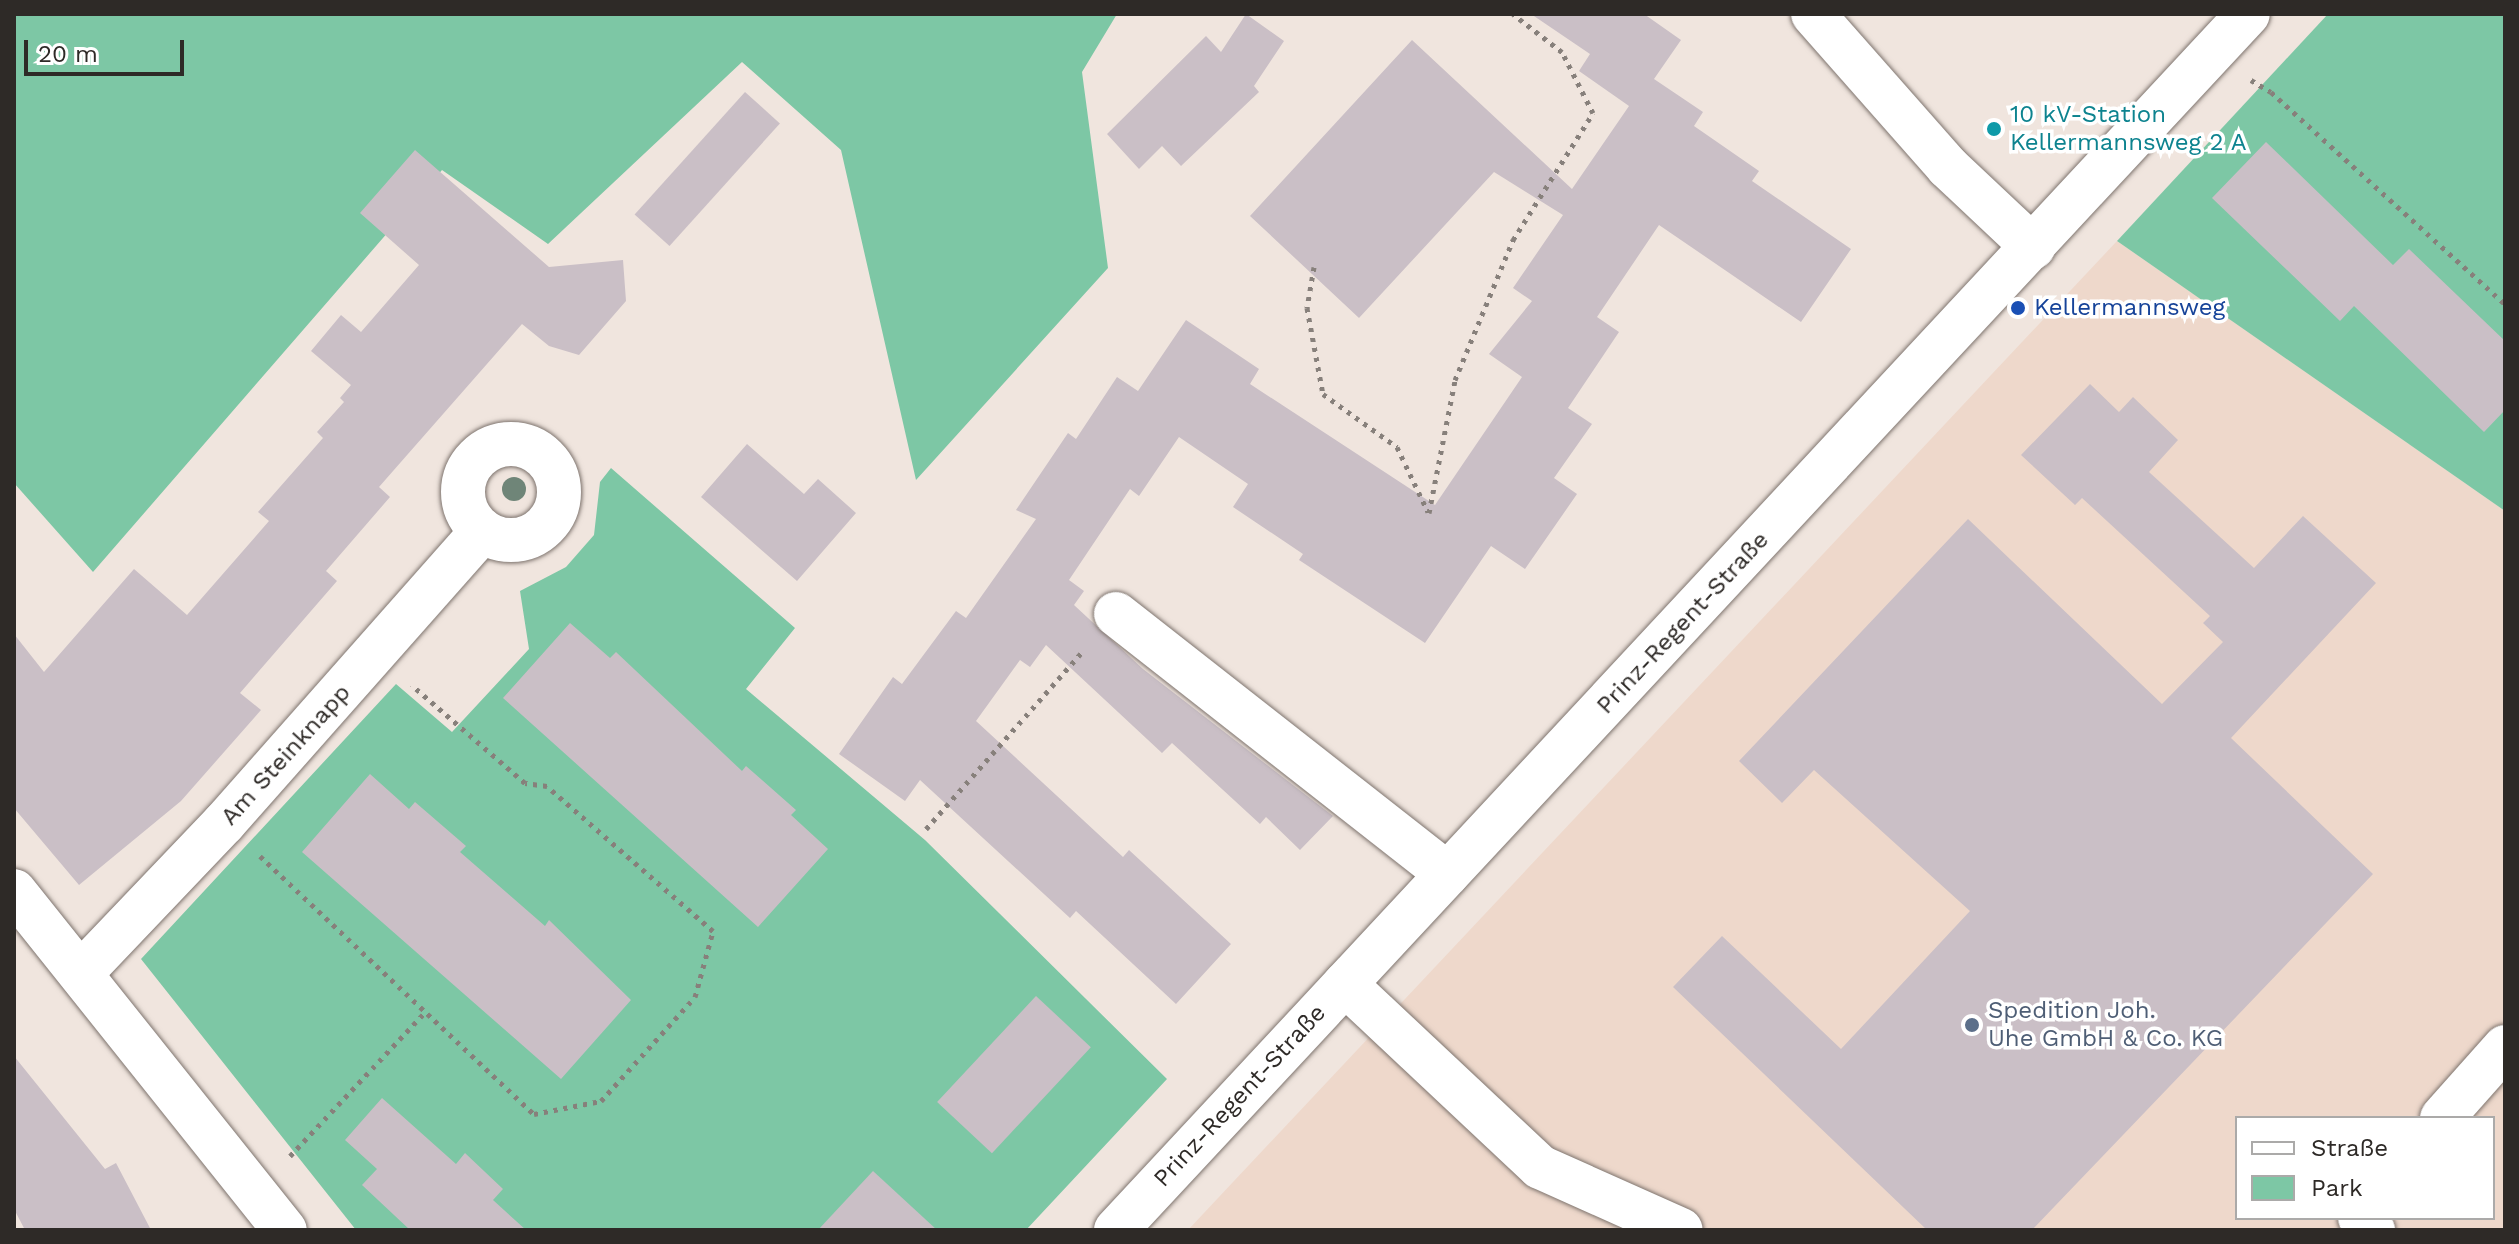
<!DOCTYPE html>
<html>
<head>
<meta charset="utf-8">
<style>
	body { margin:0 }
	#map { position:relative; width:2519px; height:1244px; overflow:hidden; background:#f0e5de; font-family:"Work Sans",sans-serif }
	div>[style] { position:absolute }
	.commercial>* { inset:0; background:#eed8cb }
	.green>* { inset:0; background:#7dc7a5 }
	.building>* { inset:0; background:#cabfc6; transform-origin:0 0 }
	.path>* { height:5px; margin-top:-2.5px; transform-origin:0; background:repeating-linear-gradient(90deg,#87807b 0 4px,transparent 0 10px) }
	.roads { filter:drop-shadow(0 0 2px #7e746e) drop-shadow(0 0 2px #7e746e) }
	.minor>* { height:44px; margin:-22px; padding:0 22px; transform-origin:22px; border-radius:22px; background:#fff }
	.minor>.ring { margin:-22px; padding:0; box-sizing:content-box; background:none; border:44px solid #fff; border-radius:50% }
	.trees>* { width:24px; height:24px; margin:-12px; border-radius:50%; background:#6f8578 }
	.dots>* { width:22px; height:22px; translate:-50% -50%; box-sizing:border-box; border:4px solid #fff; border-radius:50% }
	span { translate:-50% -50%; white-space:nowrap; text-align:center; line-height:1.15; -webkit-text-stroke:7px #fff; paint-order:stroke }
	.culture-label { font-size:24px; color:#0d838f }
	.left { translate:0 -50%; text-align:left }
	.transit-label { font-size:24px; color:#164399 }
	.street-label { font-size:24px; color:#2e2a27 }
	.service-label { font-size:24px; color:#4e5e75 }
	.frame { position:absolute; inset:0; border:16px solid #2e2a27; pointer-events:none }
	.legend { position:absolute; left:2235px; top:1116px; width:260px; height:104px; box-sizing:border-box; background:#fff; border:2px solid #abaaa9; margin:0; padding:10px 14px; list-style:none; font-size:24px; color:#2e2a27 }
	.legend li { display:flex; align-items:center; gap:16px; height:40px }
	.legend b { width:40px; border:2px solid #abaaa9 }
	.scale { position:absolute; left:24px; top:40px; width:160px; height:36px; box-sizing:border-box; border:4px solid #2e2a27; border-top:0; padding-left:10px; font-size:24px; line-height:28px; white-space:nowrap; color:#2e2a27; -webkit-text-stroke:6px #fff; paint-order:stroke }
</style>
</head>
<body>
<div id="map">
	<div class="commercial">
		<div style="clip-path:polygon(evenodd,2117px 241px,2505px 511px,2505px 1230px,1188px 1230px,2117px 241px,2237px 1118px,2493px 1118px,2493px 1218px,2237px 1218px,2237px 1118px)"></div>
	</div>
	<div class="green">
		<div style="clip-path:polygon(14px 14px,1117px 14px,1082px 72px,1108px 268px,916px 480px,841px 150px,742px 62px,548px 244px,442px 170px,93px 572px,14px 483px)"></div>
		<div style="clip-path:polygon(2328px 14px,2505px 14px,2505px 511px,2117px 241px)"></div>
		<div style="clip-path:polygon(611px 468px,795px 628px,746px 689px,925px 840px,1167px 1079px,1026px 1230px,356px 1230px,141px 959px,396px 684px,452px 732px,529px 649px,520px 591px,566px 567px,594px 535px,600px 482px)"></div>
	</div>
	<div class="building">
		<div style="clip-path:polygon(1246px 14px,1284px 41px,1254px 86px,1259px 92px,1181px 166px,1162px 146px,1139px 169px,1107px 134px,1206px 36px,1221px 52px)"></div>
		<div style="clip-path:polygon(1531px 14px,1644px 14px,1681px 40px,1654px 79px,1703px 112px,1694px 126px,1759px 171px,1752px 181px,1851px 249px,1801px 322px,1659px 225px,1597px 317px,1619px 332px,1568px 408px,1592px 424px,1554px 478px,1577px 494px,1525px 569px,1491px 546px,1425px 643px,1299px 560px,1303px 554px,1233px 507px,1248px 484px,1179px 437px,1139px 496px,1130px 489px,1069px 580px,1084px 591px,1074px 605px,1143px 669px,1333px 816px,1300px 850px,1266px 817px,1260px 824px,1172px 743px,1162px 753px,1046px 645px,1030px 667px,1020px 660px,976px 721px,1123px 857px,1129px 850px,1231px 944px,1176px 1004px,1076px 911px,1070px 918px,920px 780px,905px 801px,839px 754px,893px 677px,902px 684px,956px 611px,966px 618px,1036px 519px,1016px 510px,1068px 433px,1076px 439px,1117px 377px,1138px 391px,1186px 320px,1259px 369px,1250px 384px,1435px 505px,1522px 377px,1489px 354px,1532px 301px,1513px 288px,1563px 215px,1494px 172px,1359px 318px,1250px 216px,1412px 40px,1572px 189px,1629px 106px,1579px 71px,1590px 54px)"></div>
		<div style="left:745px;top:92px;width:47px;height:165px;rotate:42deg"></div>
		<div style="clip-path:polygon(2266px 142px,2393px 265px,2409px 249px,2505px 341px,2505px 410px,2484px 432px,2354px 306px,2340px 321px,2212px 198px)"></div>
		<div style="clip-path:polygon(415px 150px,549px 267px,623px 260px,626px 301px,579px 355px,549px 346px,522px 324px,379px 487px,390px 497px,326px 571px,337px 581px,240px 693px,261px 710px,181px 801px,79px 885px,14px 808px,14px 634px,44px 672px,134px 569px,187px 615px,269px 521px,258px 512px,323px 438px,317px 432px,344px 402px,340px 398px,351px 385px,311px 351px,341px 315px,361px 332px,419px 265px,360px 213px)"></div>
		<div style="clip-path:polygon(2090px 384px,2119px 412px,2133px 397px,2178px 440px,2149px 472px,2254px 568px,2303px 516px,2376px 583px,2231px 738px,2373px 874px,2032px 1230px,1927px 1230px,1673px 987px,1722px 936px,1841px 1049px,1970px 911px,1814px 770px,1782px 803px,1739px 761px,1968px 519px,2162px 704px,2223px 642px,2203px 623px,2210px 616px,2082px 498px,2075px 505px,2021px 455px)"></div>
		<div style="clip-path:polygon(747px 444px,804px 494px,818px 479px,856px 513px,797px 581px,701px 497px)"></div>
		<div style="clip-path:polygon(570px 623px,610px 658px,616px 652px,742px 771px,746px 766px,796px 810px,791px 815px,828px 849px,758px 927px,503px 698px)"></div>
		<div style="clip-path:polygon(370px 774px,409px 809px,415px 802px,466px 846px,460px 852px,545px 926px,549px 920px,631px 1000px,561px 1079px,302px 852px)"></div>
		<div style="left:1036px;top:996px;width:75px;height:145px;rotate:43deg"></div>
		<div style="clip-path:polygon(14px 1056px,105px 1169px,116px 1163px,151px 1230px,25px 1230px,14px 1209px)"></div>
		<div style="clip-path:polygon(382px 1098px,456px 1164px,465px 1153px,503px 1189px,493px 1200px,526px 1230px,410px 1230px,362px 1185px,377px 1169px,345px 1140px)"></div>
		<div style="clip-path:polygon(873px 1171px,937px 1230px,818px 1230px)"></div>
	</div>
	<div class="path">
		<div style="left:2251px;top:80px;width:23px;rotate:31deg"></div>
		<div style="left:2271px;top:92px;width:316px;rotate:42.2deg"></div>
		<div style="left:1314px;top:267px;width:42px;rotate:99.7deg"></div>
		<div style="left:1307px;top:308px;width:87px;rotate:79.5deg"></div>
		<div style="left:1323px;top:394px;width:91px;rotate:35.6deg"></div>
		<div style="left:1397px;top:447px;width:72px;rotate:64.5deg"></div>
		<div style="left:1429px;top:513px;width:136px;rotate:-78.9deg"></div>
		<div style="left:1455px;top:380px;width:152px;rotate:-67.5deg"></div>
		<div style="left:1513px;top:240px;width:150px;rotate:-57.8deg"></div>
		<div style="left:1593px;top:113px;width:68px;rotate:-116.9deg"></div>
		<div style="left:1562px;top:52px;width:62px;rotate:-142.2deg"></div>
		<div style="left:926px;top:829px;width:239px;rotate:-48.6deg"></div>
		<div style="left:260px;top:856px;width:376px;rotate:43.3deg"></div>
		<div style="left:534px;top:1114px;width:68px;rotate:-11deg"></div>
		<div style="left:601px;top:1101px;width:140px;rotate:-47.9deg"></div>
		<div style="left:695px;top:997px;width:68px;rotate:-74.7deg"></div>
		<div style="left:713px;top:931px;width:220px;rotate:-138.9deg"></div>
		<div style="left:547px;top:786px;width:22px;rotate:-172deg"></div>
		<div style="left:525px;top:783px;width:150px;rotate:-139.1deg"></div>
		<div style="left:290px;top:1156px;width:199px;rotate:-46.8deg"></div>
	</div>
	<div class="roads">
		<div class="minor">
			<div style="left:1813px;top:14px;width:204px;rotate:48.6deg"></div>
			<div style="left:1948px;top:167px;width:117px;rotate:43.3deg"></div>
			<div class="ring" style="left:463px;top:444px;width:52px;height:52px"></div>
			<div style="left:1116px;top:614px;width:421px;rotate:38.1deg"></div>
			<div style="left:14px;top:891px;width:434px;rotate:51.4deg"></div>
			<div style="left:82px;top:972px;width:206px;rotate:-46.4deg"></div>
			<div style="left:224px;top:823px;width:390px;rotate:-48.5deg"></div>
			<div style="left:1345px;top:984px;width:267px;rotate:43.2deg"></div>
			<div style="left:1540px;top:1167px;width:154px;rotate:24.1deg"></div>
			<div style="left:2442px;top:1118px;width:95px;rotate:-48.4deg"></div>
			<div style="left:2360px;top:1218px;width:18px;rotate:43deg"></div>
			<div style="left:1116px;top:1230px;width:1661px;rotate:-47.05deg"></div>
		</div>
	</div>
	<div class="trees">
		<div style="left:514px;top:489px"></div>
	</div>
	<div class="dots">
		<div style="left:1994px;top:129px;background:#0f9aa8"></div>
		<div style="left:2018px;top:308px;background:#1a4fb4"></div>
		<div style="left:1972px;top:1025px;background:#5c6f8a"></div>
	</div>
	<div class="culture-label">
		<span class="left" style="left:2010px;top:129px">10 kV-Station<br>Kellermannsweg 2 A</span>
	</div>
	<div class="transit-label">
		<span class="left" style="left:2034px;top:308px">Kellermannsweg</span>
	</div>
	<div class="street-label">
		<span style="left:1683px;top:623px;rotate:-47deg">Prinz-Regent-Straße</span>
		<span style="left:286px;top:755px;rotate:-48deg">Am Steinknapp</span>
		<span style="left:1240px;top:1096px;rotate:-47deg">Prinz-Regent-Straße</span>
	</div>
	<div class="service-label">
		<span class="left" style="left:1988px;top:1025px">Spedition Joh.<br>Uhe GmbH &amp; Co. KG</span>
	</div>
	<div class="frame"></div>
	<ul class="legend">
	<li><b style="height:10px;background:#fff"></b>Straße</li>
	<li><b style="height:22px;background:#7dc7a5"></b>Park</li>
	</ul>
	<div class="scale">20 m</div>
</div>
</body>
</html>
